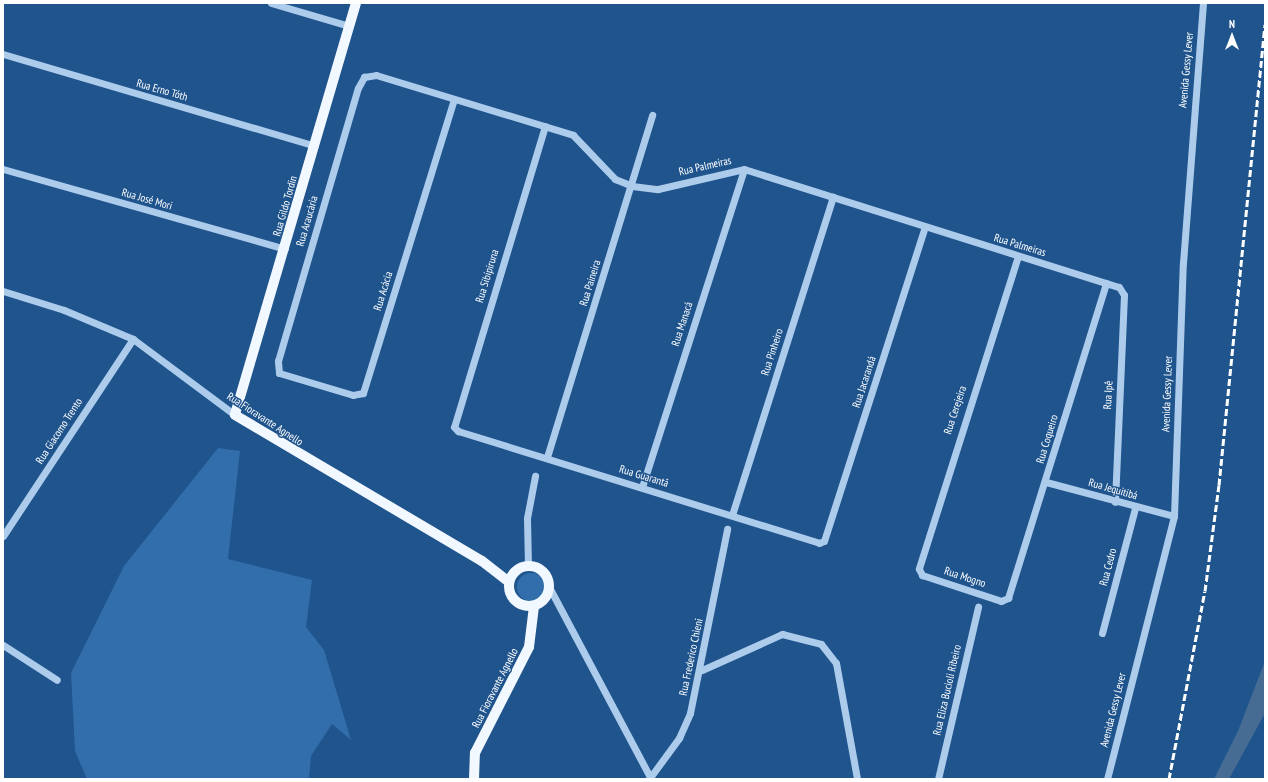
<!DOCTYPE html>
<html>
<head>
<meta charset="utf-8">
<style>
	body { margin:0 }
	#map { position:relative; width:1268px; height:782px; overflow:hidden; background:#1f548d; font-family:"PT Sans Narrow",sans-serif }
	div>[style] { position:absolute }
	.green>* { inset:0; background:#326eab }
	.round { border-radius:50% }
	.water>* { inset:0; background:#466c94 }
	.minor>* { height:7px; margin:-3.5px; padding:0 3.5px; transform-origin:3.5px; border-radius:3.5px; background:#adccec }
	.major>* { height:10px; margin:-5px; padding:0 5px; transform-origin:5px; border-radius:5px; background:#f2f8ff }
	.major>.ring { margin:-5px; padding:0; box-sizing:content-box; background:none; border:10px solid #f2f8ff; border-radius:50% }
	.rail>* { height:3px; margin-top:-1.5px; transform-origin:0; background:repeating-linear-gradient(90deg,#fff 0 7px,transparent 0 10px) }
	span { translate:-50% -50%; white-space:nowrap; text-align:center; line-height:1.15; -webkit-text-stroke:3px #1f548d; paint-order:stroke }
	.street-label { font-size:11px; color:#fff }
	.frame { position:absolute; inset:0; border:4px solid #fff; pointer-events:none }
	.north { position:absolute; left:1212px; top:16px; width:40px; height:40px; -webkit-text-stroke:3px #1f548d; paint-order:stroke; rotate:0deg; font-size:11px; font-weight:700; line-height:16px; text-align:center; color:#fff }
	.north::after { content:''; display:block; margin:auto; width:14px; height:18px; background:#fff; clip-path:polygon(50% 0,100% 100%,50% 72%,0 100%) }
</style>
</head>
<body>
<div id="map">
	<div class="green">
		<div style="clip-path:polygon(218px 448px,240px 451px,228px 559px,312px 580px,306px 627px,324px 650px,351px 740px,332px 724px,311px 756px,309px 779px,87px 779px,75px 751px,71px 673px,124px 566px)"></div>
		<div class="round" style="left:517px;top:573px;width:28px;height:28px"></div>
	</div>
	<div class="water">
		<div style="clip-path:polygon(1265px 661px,1265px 713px,1229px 779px,1214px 779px,1238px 731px)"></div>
	</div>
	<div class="minor">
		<div style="left:271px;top:3px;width:81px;rotate:16.4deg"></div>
		<div style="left:3px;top:54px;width:325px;rotate:16.4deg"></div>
		<div style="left:454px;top:99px;width:308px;rotate:107.2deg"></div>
		<div style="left:363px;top:393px;width:10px;rotate:169deg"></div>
		<div style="left:353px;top:395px;width:77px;rotate:-163.4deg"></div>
		<div style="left:279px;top:373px;width:12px;rotate:-95deg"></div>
		<div style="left:278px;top:361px;width:284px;rotate:-73.7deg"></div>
		<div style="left:358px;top:88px;width:13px;rotate:-61deg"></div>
		<div style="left:364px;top:77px;width:12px;rotate:-9deg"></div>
		<div style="left:376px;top:75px;width:206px;rotate:16.9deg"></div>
		<div style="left:573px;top:135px;width:61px;rotate:46.3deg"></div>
		<div style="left:615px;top:179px;width:18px;rotate:22deg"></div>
		<div style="left:632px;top:186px;width:26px;rotate:7deg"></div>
		<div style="left:658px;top:189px;width:88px;rotate:-13.1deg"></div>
		<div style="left:744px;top:169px;width:393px;rotate:17.5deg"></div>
		<div style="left:1119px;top:287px;width:9px;rotate:58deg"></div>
		<div style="left:1124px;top:295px;width:207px;rotate:92.5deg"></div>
		<div style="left:545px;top:126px;width:314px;rotate:106.8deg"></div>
		<div style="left:454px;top:427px;width:6px;rotate:45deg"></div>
		<div style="left:458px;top:431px;width:378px;rotate:17.2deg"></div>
		<div style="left:819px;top:543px;width:5px;rotate:-22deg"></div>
		<div style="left:824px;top:541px;width:330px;rotate:-72.2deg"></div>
		<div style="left:3px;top:169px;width:293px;rotate:15.8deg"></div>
		<div style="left:1018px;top:256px;width:328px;rotate:107.6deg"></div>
		<div style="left:919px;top:569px;width:7px;rotate:63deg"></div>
		<div style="left:922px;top:575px;width:83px;rotate:18.2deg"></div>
		<div style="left:1001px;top:601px;width:8px;rotate:-23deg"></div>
		<div style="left:1008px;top:598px;width:330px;rotate:-72.7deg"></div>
		<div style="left:3px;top:291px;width:64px;rotate:17.3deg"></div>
		<div style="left:64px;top:310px;width:75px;rotate:22.8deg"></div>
		<div style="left:133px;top:339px;width:127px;rotate:36.7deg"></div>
		<div style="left:547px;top:457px;width:358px;rotate:-72.9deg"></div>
		<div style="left:1046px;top:482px;width:132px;rotate:14.9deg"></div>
		<div style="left:642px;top:487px;width:334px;rotate:-72.2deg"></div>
		<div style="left:732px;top:515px;width:334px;rotate:-72.4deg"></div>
		<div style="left:3px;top:536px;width:236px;rotate:-56.6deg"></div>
		<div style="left:528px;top:566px;width:48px;rotate:-91.2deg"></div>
		<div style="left:527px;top:518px;width:43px;rotate:-79.2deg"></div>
		<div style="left:549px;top:587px;width:215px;rotate:62deg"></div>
		<div style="left:1102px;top:633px;width:129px;rotate:-75.2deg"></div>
		<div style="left:3px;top:645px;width:64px;rotate:32.9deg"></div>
		<div style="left:702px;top:670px;width:88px;rotate:-24.2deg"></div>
		<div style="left:782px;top:634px;width:40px;rotate:14.4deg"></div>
		<div style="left:821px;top:644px;width:24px;rotate:52deg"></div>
		<div style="left:836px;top:663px;width:118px;rotate:79.7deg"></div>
		<div style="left:649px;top:779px;width:51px;rotate:-53.8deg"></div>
		<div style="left:679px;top:738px;width:27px;rotate:-66deg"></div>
		<div style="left:690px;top:713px;width:188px;rotate:-78.6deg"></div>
		<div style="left:938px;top:779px;width:177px;rotate:-76.9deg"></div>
		<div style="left:1107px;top:779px;width:271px;rotate:-75.7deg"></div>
		<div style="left:1174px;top:516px;width:253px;rotate:-88deg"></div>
		<div style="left:1183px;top:263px;width:261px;rotate:-85.6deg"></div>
	</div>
	<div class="major">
		<div style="left:356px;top:3px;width:429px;rotate:106.4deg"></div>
		<div style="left:235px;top:415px;width:287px;rotate:30.6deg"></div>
		<div style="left:482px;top:561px;width:34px;rotate:38deg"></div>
		<div class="ring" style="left:509px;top:566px;width:30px;height:30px"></div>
		<div style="left:474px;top:779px;width:26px;rotate:-88deg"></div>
		<div style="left:475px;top:753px;width:119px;rotate:-63deg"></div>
		<div style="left:529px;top:647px;width:41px;rotate:-83deg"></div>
	</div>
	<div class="rail">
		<div style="left:1169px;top:779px;width:191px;rotate:-79.2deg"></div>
		<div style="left:1205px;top:591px;width:107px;rotate:-82.5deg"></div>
		<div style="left:1219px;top:485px;width:463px;rotate:-84.3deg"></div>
	</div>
	<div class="street-label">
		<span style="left:1186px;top:70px;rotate:-85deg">Avenida Gessy Lever</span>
		<span style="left:162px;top:90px;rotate:16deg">Rua Erno Tóth</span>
		<span style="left:705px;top:166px;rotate:-13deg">Rua Palmeiras</span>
		<span style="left:147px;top:199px;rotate:16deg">Rua José Mori</span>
		<span style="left:285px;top:206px;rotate:-74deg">Rua Gildo Tordin</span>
		<span style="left:307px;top:221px;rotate:-74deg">Rua Araucária</span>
		<span style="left:1020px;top:245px;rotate:17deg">Rua Palmeiras</span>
		<span style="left:487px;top:276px;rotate:-73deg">Rua Sibipiruna</span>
		<span style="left:590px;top:283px;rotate:-73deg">Rua Paineira</span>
		<span style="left:383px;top:291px;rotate:-73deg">Rua Acácia</span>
		<span style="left:682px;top:324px;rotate:-72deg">Rua Manacá</span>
		<span style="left:772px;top:352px;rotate:-72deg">Rua Pinheiro</span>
		<span style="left:864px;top:382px;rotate:-72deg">Rua Jacarandá</span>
		<span style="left:1167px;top:394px;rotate:-88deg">Avenida Gessy Lever</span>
		<span style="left:1108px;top:395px;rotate:-87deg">Rua Ipê</span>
		<span style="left:955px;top:410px;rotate:-72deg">Rua Cerejeira</span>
		<span style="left:265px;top:419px;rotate:33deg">Rua Fioravante Agnello</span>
		<span style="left:59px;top:431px;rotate:-57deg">Rua Giacomo Trento</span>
		<span style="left:1047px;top:439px;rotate:-73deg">Rua Coqueiro</span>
		<span style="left:644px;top:476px;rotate:17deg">Rua Guarantã</span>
		<span style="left:1113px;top:489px;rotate:16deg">Rua Jequitibá</span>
		<span style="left:1108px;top:567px;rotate:-75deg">Rua Cedro</span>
		<span style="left:965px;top:577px;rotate:18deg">Rua Mogno</span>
		<span style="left:691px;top:657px;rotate:-78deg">Rua Frederico Chieni</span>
		<span style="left:495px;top:688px;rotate:-63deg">Rua Fioravante Agnello</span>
		<span style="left:947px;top:690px;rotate:-77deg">Rua Eliza Bucioli Ribeiro</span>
		<span style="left:1113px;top:710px;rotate:-76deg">Avenida Gessy Lever</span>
	</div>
	<div class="frame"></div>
	<div class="north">N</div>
</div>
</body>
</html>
